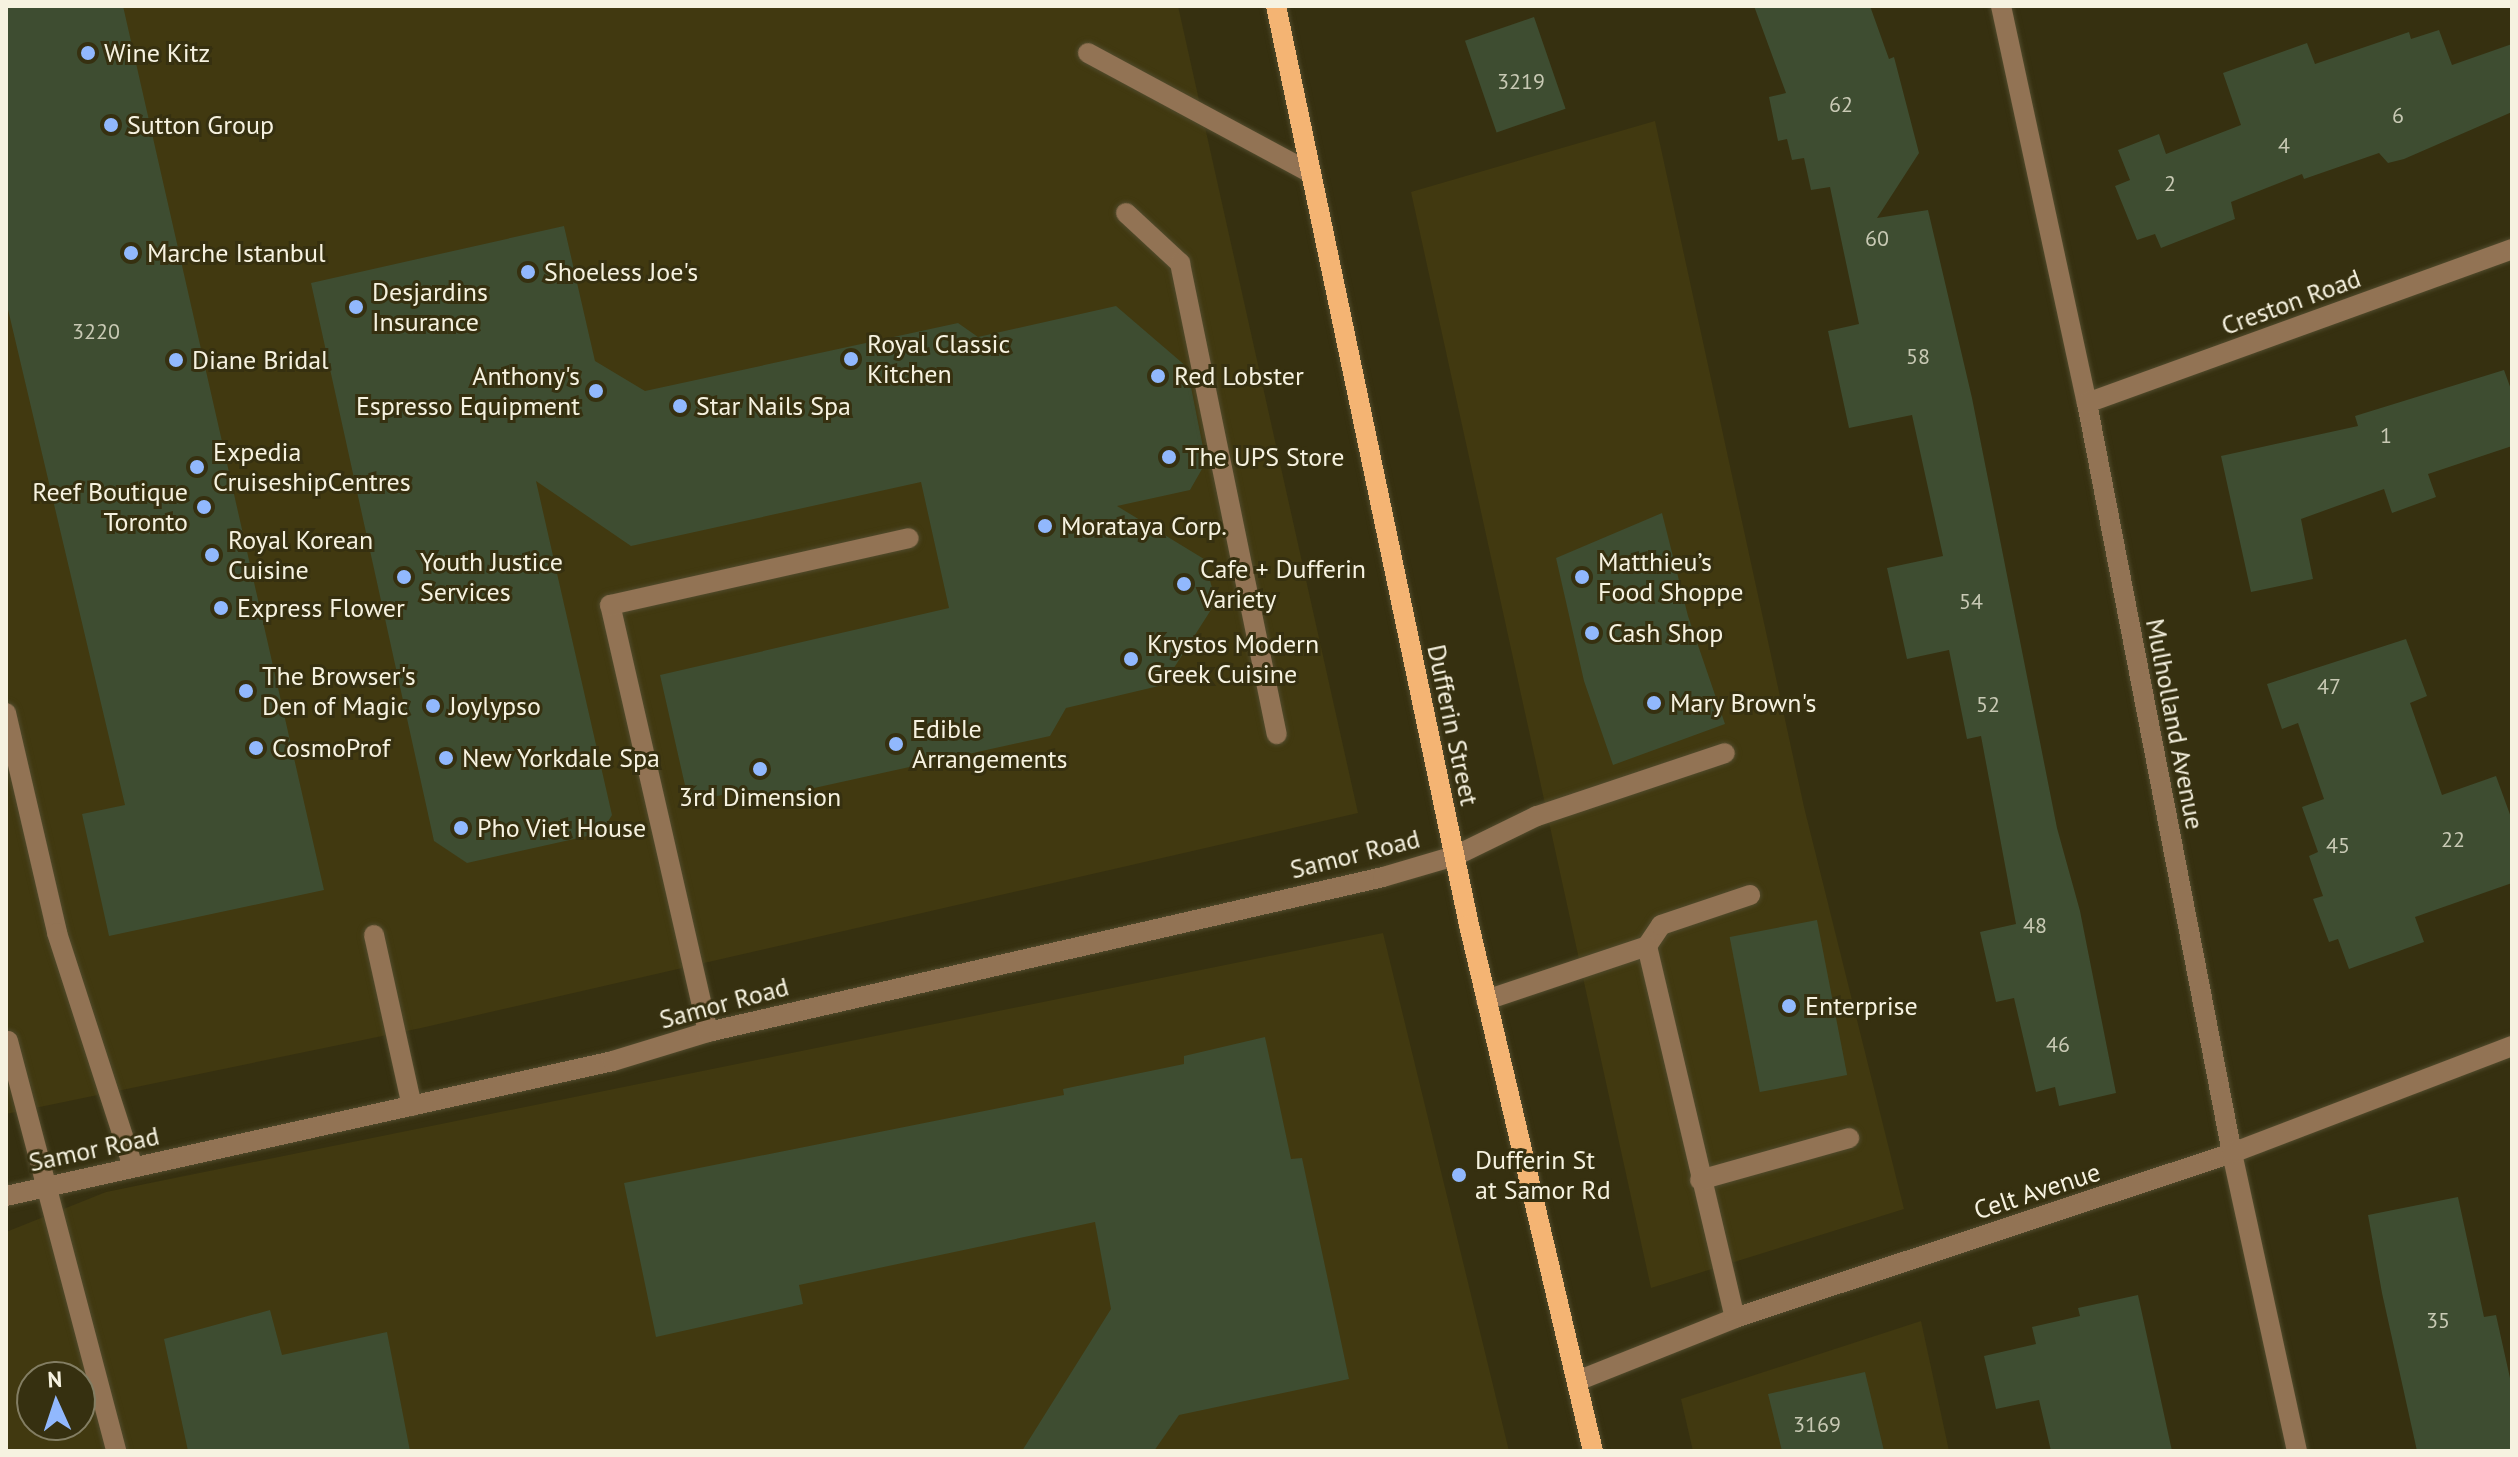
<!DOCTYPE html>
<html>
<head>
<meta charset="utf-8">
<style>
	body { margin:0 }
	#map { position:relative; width:2518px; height:1457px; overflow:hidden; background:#363010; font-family:"PT Sans",sans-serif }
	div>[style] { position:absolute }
	.built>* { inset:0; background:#413910 }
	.building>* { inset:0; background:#3e4d31; transform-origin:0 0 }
	.roads { filter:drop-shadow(0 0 2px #514b2d) drop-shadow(0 0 2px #514b2d) }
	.minor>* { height:20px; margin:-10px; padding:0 10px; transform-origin:10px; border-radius:10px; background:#927354 }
	.major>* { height:20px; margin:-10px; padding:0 10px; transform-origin:10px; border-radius:10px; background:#f4b473 }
	.dots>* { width:22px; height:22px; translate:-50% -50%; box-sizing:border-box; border:4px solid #363010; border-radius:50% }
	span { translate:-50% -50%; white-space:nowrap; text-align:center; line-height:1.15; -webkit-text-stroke:6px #363010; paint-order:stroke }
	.number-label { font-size:22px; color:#c8c9b4 }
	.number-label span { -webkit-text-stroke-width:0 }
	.poi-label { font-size:26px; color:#f6f2e0 }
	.left { translate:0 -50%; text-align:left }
	.right { translate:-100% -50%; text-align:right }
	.street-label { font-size:26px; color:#f6f2e0 }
	.frame { position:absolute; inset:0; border:8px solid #f6f2e0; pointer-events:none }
	.north { position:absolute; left:16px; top:1361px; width:80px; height:80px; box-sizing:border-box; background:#363010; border:2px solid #837e63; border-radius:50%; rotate:357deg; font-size:22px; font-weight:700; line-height:32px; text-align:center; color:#f6f2e0 }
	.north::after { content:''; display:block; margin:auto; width:28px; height:36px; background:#91b8fd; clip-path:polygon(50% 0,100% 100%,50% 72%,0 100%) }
</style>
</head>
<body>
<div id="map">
	<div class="built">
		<div style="clip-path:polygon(6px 6px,1178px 6px,1358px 813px,421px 1028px,6px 1114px)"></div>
		<div style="clip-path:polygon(1655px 121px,1804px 807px,1904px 1209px,1651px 1288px,1411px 192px)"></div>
		<div style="clip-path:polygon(evenodd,1383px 933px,1509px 1451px,6px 1451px,6px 1232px,106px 1192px,1383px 933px,32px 1377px,80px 1377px,80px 1425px,32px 1425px,32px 1377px)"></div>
		<div style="clip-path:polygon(1921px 1321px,1949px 1451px,1693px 1451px,1681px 1399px)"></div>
	</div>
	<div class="building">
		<div style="clip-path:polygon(6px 6px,123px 6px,324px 890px,109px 936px,82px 814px,125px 805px,6px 301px)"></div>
		<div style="clip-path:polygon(1754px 6px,1870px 6px,1889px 59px,1894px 57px,1919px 153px,1877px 218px,1928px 210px,1972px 398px,2057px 828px,2080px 911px,2116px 1093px,2059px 1106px,2055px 1087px,2036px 1092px,2014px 998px,1996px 1002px,1980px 932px,2016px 924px,1981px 736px,1967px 739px,1949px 650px,1907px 659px,1887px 568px,1943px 556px,1912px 415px,1849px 428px,1828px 331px,1859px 324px,1830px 187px,1811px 190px,1804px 158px,1792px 160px,1787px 139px,1778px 141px,1769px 97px,1786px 93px)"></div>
		<div style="left:1534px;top:17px;width:97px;height:73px;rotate:71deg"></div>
		<div style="clip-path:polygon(2439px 30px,2452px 65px,2512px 44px,2512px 112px,2404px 159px,2388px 163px,2379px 153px,2304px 179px,2302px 174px,2231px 202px,2235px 219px,2161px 248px,2155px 234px,2137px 240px,2115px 186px,2130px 180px,2118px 150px,2159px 134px,2166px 154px,2241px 125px,2223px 73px,2307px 43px,2315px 64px,2409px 32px,2411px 39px)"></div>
		<div style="clip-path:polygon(564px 226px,595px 361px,645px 391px,958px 323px,978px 337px,1116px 306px,1187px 367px,1206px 462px,1190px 490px,1117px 506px,1204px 559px,1216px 602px,1163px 685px,1066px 708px,1050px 736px,751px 802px,734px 792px,689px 803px,660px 675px,949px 608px,921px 482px,631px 546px,536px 481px,612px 815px,601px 833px,467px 863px,434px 841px,311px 283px)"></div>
		<div style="clip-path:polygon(2504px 370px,2512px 392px,2512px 446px,2428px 474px,2436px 497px,2392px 513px,2384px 489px,2301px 519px,2313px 579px,2251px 592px,2221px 456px,2358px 426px,2355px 416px)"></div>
		<div style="clip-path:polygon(1662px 513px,1688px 616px,1725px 724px,1613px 765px,1584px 681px,1556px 558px)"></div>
		<div style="clip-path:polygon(2406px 639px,2427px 696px,2410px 703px,2442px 795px,2496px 776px,2512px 820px,2512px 883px,2415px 917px,2424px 942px,2349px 969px,2338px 939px,2329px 942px,2313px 899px,2323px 896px,2309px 856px,2318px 852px,2302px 807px,2324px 799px,2298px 723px,2282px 729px,2267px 684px)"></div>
		<div style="left:1817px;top:920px;width:158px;height:89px;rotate:79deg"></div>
		<div style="clip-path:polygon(1265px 1037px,1291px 1159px,1302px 1158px,1349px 1379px,1179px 1415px,1154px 1451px,1022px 1451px,1111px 1309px,1095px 1222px,799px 1285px,803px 1304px,656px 1337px,624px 1183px,1064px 1095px,1063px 1089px,1184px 1064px,1184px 1056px)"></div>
		<div style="clip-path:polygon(2458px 1197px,2484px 1317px,2496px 1315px,2512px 1387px,2512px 1451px,2417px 1451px,2382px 1293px,2368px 1215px)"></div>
		<div style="clip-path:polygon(2138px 1295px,2172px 1451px,2051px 1451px,2039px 1400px,1996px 1409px,1984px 1356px,2036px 1344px,2032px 1327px,2080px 1316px,2078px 1308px)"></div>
		<div style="clip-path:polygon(270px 1310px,282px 1355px,387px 1332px,410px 1451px,188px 1451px,164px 1339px)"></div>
		<div style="clip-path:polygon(1865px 1372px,1884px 1451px,1782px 1451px,1768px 1394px)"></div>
	</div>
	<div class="roads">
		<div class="minor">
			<div style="left:2001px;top:6px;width:406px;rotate:77.8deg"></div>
			<div style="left:2087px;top:403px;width:764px;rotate:79.06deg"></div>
			<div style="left:2232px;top:1153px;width:305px;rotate:77.7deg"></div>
			<div style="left:1088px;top:53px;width:253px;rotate:28.3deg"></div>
			<div style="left:1126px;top:213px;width:74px;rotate:42.8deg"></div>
			<div style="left:1180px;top:263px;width:481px;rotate:78.4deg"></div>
			<div style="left:2087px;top:403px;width:452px;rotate:-19.9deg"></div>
			<div style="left:6px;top:713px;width:226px;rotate:76.9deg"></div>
			<div style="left:57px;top:933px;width:246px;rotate:72deg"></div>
			<div style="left:374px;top:935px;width:175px;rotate:77.5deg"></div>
			<div style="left:1647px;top:946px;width:25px;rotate:-56deg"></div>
			<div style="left:1661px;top:925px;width:94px;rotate:-18.6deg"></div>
			<div style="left:1486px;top:1000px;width:170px;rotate:-18.5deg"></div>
			<div style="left:1647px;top:946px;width:382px;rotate:76.7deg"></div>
			<div style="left:708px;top:1032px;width:438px;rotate:-102.9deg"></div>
			<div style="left:610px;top:605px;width:306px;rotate:-12.6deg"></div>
			<div style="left:8px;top:1041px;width:424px;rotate:75.2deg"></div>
			<div style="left:1700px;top:1180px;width:155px;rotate:-15.7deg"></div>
			<div style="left:6px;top:1196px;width:622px;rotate:-12.54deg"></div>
			<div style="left:613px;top:1061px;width:99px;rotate:-17deg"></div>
			<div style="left:708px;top:1032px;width:693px;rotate:-12.93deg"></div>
			<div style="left:1383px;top:877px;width:75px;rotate:-16.3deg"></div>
			<div style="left:1455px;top:856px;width:91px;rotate:-26deg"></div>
			<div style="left:1537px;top:816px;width:198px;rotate:-18.5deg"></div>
			<div style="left:1577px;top:1381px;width:170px;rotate:-21.7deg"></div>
			<div style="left:1735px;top:1318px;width:524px;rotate:-18.37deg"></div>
			<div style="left:2232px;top:1153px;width:300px;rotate:-20.9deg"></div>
		</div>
		<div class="major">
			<div style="left:1276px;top:6px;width:939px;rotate:78.14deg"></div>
			<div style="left:1469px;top:925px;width:540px;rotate:76.74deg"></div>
		</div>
	</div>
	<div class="dots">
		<div style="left:88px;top:53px;background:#91b8fd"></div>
		<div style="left:111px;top:125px;background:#91b8fd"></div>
		<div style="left:131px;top:253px;background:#91b8fd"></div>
		<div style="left:528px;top:272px;background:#91b8fd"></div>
		<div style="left:356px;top:307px;background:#91b8fd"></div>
		<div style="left:851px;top:359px;background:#91b8fd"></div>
		<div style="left:176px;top:360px;background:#91b8fd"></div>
		<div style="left:1158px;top:376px;background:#91b8fd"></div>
		<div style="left:596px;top:391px;background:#91b8fd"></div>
		<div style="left:680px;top:406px;background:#91b8fd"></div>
		<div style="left:1169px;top:457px;background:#91b8fd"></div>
		<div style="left:197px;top:467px;background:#91b8fd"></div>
		<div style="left:204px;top:507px;background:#91b8fd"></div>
		<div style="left:1045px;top:526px;background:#91b8fd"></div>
		<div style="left:212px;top:555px;background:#91b8fd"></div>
		<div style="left:404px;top:577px;background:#91b8fd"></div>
		<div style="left:1582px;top:577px;background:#91b8fd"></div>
		<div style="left:1184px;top:584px;background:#91b8fd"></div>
		<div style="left:221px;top:608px;background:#91b8fd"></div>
		<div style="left:1592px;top:633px;background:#91b8fd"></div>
		<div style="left:1131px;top:659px;background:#91b8fd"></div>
		<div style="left:246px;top:691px;background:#91b8fd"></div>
		<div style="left:1654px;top:703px;background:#91b8fd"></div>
		<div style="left:433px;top:706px;background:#91b8fd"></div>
		<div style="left:896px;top:744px;background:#91b8fd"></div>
		<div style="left:256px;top:748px;background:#91b8fd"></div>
		<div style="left:446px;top:758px;background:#91b8fd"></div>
		<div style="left:760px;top:769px;background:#91b8fd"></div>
		<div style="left:461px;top:828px;background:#91b8fd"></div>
		<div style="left:1789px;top:1006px;background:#91b8fd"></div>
		<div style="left:1459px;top:1175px;background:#91b8fd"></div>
	</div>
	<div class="number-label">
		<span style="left:1521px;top:82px">3219</span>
		<span style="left:1841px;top:105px">62</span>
		<span style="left:2398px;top:116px">6</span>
		<span style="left:2284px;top:146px">4</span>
		<span style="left:2170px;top:184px">2</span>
		<span style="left:1877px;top:239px">60</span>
		<span style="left:96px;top:332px">3220</span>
		<span style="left:1918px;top:357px">58</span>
		<span style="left:2386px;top:436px">1</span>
		<span style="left:1971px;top:602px">54</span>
		<span style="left:2329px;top:687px">47</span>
		<span style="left:1988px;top:705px">52</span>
		<span style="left:2453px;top:840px">22</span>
		<span style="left:2338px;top:846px">45</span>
		<span style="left:2035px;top:926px">48</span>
		<span style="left:2058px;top:1045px">46</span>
		<span style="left:2438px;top:1321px">35</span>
		<span style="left:1817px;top:1425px">3169</span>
	</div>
	<div class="poi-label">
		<span class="left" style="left:104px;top:53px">Wine Kitz</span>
		<span class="left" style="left:127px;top:125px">Sutton Group</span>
		<span class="left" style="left:147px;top:253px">Marche Istanbul</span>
		<span class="left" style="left:544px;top:272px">Shoeless Joe's</span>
		<span class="left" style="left:372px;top:307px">Desjardins<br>Insurance</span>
		<span class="left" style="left:867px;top:359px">Royal Classic<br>Kitchen</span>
		<span class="left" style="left:192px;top:360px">Diane Bridal</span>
		<span class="right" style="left:580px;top:391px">Anthony's<br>Espresso Equipment</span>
		<span class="left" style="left:1174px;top:376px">Red Lobster</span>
		<span class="left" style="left:696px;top:406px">Star Nails Spa</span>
		<span class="left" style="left:213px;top:467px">Expedia<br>CruiseshipCentres</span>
		<span class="left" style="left:1185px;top:457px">The UPS Store</span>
		<span class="right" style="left:188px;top:507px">Reef Boutique<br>Toronto</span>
		<span class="left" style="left:1061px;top:526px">Morataya Corp.</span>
		<span class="left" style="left:228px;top:555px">Royal Korean<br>Cuisine</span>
		<span class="left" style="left:420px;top:577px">Youth Justice<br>Services</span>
		<span class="left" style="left:1598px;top:577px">Matthieu’s<br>Food Shoppe</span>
		<span class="left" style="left:1200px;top:584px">Cafe + Dufferin<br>Variety</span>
		<span class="left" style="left:237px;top:608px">Express Flower</span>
		<span class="left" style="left:1608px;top:633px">Cash Shop</span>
		<span class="left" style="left:1147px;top:659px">Krystos Modern<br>Greek Cuisine</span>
		<span class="left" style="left:262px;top:691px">The Browser's<br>Den of Magic</span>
		<span class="left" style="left:1670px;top:703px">Mary Brown's</span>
		<span class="left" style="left:449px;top:706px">Joylypso</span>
		<span class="left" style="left:912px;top:744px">Edible<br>Arrangements</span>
		<span class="left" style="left:272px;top:748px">CosmoProf</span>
		<span class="left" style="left:462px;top:758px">New Yorkdale Spa</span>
		<span style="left:760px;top:797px">3rd Dimension</span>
		<span class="left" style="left:477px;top:828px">Pho Viet House</span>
		<span class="left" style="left:1805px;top:1006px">Enterprise</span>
		<span class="left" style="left:1475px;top:1175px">Dufferin St<br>at Samor Rd</span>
	</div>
	<div class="street-label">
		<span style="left:2291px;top:302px;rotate:-20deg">Creston Road</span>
		<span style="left:2175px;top:724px;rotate:79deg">Mulholland Avenue</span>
		<span style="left:1453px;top:725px;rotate:78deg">Dufferin Street</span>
		<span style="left:1355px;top:854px;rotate:-14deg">Samor Road</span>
		<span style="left:724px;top:1003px;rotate:-15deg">Samor Road</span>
		<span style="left:94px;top:1149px;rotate:-12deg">Samor Road</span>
		<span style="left:2037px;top:1191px;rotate:-18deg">Celt Avenue</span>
	</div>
	<div class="frame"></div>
	<div class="north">N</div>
</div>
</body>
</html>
